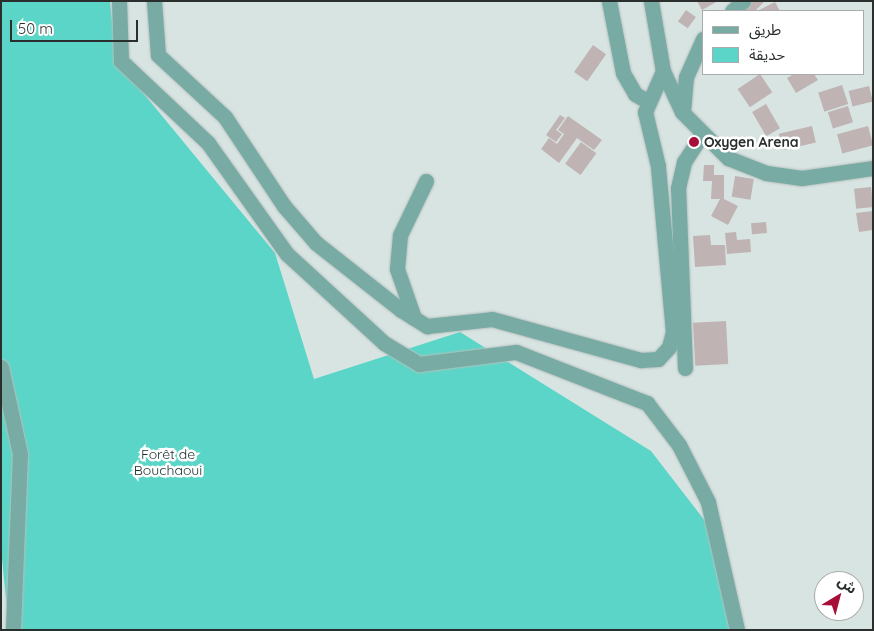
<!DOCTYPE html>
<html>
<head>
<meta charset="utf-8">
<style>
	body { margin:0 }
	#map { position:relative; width:874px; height:631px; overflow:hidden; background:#d8e4e2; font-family:Quicksand,"Noto Sans Arabic",sans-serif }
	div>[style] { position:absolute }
	.green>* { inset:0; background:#5bd5c7 }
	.building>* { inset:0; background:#bfb3b3; transform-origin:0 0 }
	.roads { filter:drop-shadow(0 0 1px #b5c0be) drop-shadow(0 0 1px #b5c0be) }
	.minor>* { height:15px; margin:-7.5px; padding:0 7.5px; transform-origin:7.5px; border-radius:7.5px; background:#77aba4 }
	.dots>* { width:14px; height:14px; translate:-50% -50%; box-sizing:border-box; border:2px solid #fff; border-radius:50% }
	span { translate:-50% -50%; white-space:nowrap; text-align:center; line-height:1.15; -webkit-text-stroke:5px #fff; paint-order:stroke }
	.poi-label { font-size:14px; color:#2a2f2e; font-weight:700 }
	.left { translate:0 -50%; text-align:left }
	.park-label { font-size:14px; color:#172f2c }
	.frame { position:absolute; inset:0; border:2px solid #2a2f2e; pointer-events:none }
	.legend { position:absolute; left:702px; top:10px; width:162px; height:65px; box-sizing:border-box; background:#fff; border:1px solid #aaacab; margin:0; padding:6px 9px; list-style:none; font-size:15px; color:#2a2f2e }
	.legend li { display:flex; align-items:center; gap:10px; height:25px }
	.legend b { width:25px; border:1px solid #aaacab }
	.north { position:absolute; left:814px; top:571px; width:50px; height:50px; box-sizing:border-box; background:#fff; border:1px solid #aaacab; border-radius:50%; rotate:37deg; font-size:14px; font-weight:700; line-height:20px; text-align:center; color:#2a2f2e }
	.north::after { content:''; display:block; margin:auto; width:18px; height:22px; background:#a70e38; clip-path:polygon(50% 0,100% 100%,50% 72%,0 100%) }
	.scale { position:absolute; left:10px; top:20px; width:128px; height:22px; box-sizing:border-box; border:2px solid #2a2f2e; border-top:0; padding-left:6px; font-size:15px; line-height:18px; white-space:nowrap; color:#2a2f2e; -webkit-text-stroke:4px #fff; paint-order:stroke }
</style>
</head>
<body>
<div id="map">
	<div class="green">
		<div style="clip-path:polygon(1px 1px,110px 1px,116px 60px,275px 253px,314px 379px,460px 332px,651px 451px,719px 539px,732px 630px,9px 630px,1px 548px)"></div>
	</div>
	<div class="building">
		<div style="clip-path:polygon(697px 1px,718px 1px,702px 10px)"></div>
		<div style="clip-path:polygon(747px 1px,765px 1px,755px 11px,739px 11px)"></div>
		<div style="clip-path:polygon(775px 2px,780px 11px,757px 11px)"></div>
		<div style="left:686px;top:10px;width:12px;height:14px;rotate:35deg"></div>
		<div style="left:593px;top:45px;width:16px;height:33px;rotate:35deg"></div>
		<div style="left:760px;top:74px;width:22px;height:27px;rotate:56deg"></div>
		<div style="clip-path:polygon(794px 74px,814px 74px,818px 80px,796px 93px,787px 78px)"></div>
		<div style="left:842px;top:85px;width:20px;height:25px;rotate:72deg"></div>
		<div style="left:869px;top:86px;width:16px;height:21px;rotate:76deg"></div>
		<div style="left:766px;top:104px;width:28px;height:16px;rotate:60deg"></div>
		<div style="left:848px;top:106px;width:17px;height:21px;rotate:73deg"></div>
		<div style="clip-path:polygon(560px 115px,565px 118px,556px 130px,562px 134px,556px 142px,546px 135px)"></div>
		<div style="clip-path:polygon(568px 116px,602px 140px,594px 150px,577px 138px,559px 163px,541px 149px,549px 138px,557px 144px,564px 134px,558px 130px)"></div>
		<div style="left:812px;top:126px;width:17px;height:34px;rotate:77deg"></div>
		<div style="left:868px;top:126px;width:20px;height:32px;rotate:75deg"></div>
		<div style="left:581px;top:142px;width:19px;height:27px;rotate:36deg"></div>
		<div style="clip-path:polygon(704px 165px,714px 165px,714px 175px,724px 175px,724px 199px,738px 206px,728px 225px,711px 216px,720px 199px,711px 199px,712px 181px,703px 181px)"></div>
		<div style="left:735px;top:176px;width:19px;height:21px;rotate:9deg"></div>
		<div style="left:871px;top:187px;width:20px;height:17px;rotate:84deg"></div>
		<div style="clip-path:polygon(873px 211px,873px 230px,859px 232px,856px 213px)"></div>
		<div style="left:766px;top:222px;width:11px;height:15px;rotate:85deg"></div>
		<div style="clip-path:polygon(736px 232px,737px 240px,750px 239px,751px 252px,727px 254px,725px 233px)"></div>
		<div style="clip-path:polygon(710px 235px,711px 245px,725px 245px,726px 265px,695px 267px,693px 236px)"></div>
		<div style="left:726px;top:321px;width:43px;height:33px;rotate:87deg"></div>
	</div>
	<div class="roads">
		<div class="minor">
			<div style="left:119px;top:1px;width:60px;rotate:88.1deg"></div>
			<div style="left:121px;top:61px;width:120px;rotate:43.3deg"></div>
			<div style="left:208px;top:143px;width:136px;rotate:54.6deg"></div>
			<div style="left:287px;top:254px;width:132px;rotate:42.5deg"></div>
			<div style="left:384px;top:343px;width:41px;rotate:31deg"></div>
			<div style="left:419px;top:364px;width:98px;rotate:-7.1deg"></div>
			<div style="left:516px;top:352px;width:141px;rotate:21.3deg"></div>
			<div style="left:647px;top:403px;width:53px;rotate:52.7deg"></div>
			<div style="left:679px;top:445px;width:64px;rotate:63deg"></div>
			<div style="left:708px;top:502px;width:131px;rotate:77.2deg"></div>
			<div style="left:154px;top:1px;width:54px;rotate:85.8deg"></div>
			<div style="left:158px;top:55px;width:91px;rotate:42.8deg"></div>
			<div style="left:225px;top:117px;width:107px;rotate:56.5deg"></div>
			<div style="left:284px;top:206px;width:49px;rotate:49.1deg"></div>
			<div style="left:316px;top:243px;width:108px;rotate:38.2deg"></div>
			<div style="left:401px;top:310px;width:31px;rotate:32deg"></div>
			<div style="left:427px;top:326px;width:65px;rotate:-6.1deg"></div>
			<div style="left:492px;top:319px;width:155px;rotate:15.4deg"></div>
			<div style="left:641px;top:360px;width:17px;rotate:-3deg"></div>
			<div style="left:658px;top:359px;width:16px;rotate:-47deg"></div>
			<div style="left:669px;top:347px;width:16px;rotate:-75deg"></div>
			<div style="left:673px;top:332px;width:167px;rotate:-95.2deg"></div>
			<div style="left:658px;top:166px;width:56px;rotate:-103.5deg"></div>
			<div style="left:645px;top:112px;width:45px;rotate:-66.3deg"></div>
			<div style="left:609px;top:1px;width:73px;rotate:79deg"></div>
			<div style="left:623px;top:73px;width:24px;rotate:60deg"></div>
			<div style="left:635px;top:94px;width:14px;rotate:30deg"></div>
			<div style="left:651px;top:1px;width:71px;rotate:80.3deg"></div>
			<div style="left:663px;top:71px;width:45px;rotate:65.1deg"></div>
			<div style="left:682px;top:112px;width:65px;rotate:45deg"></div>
			<div style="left:728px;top:158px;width:41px;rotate:21.5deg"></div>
			<div style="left:766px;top:173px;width:36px;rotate:8deg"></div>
			<div style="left:802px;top:178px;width:72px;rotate:-8deg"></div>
			<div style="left:732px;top:11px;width:15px;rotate:-42deg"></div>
			<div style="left:683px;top:111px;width:34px;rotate:-85deg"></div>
			<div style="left:686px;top:77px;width:42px;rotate:-65.9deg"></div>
			<div style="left:414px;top:318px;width:52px;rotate:-109.1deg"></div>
			<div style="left:397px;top:269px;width:34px;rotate:-85deg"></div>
			<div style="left:400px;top:235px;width:60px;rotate:-64.3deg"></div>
			<div style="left:1px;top:367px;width:89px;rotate:77.7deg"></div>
			<div style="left:20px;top:454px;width:176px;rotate:92.3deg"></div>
			<div style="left:685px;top:368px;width:180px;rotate:-92.2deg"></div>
			<div style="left:678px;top:188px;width:27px;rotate:-77deg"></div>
			<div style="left:684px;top:162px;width:31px;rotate:-57deg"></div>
		</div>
	</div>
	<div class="dots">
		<div style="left:694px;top:142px;background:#a70e38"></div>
	</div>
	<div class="poi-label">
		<span class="left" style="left:704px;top:142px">Oxygen Arena</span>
	</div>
	<div class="park-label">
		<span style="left:168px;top:462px">Forêt de<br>Bouchaoui</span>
	</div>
	<div class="frame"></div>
	<ul class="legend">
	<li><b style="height:6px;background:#77aba4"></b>طريق</li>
	<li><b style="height:14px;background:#5bd5c7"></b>حديقة</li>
	</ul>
	<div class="north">ش</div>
	<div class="scale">50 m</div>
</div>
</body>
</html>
